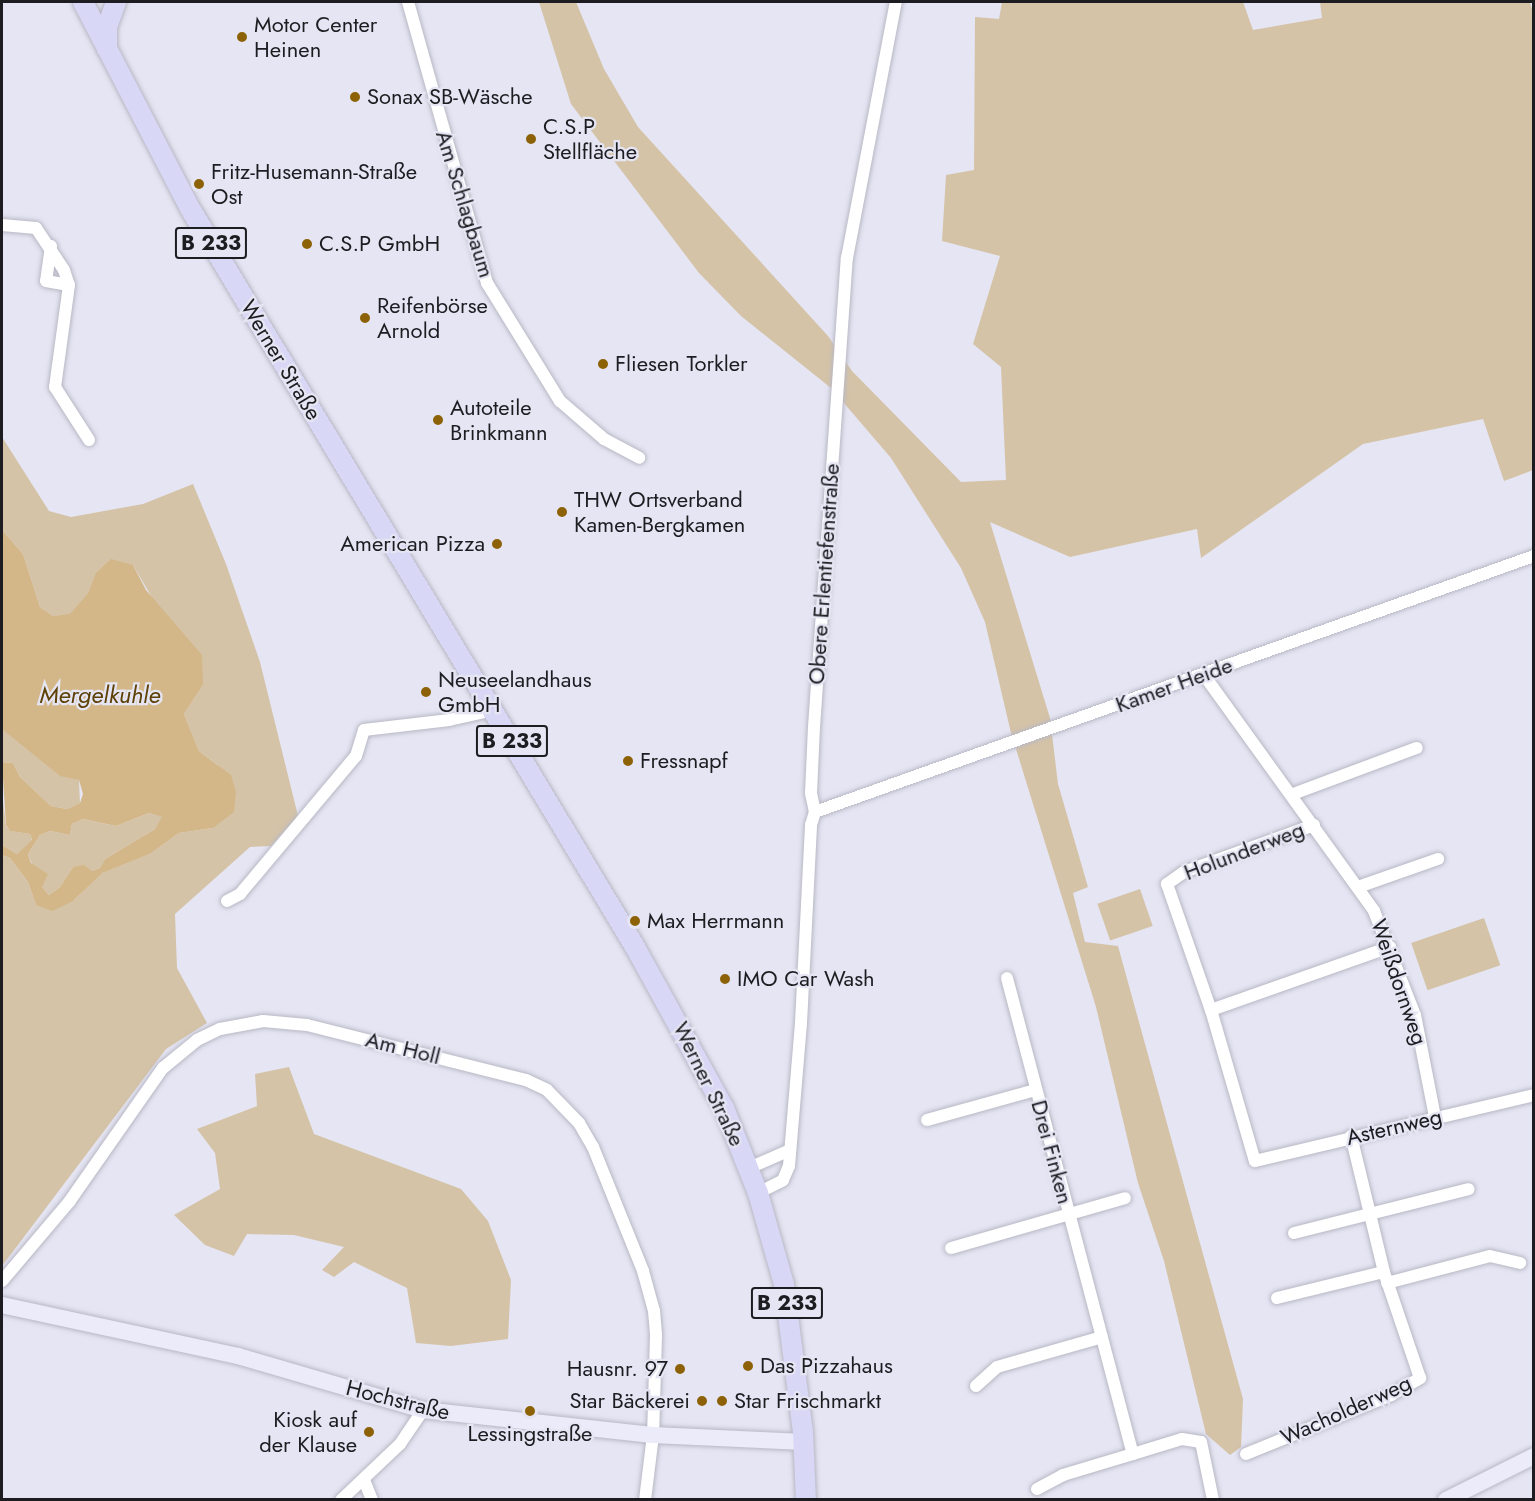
<!DOCTYPE html>
<html>
<head>
<meta charset="utf-8">
<style>
	body { margin:0 }
	#map { position:relative; width:1535px; height:1501px; overflow:hidden; background:#e5e5f3; font-family:Jost,sans-serif }
	div>[style] { position:absolute }
	.green>* { inset:0; background:#d5c3a7; transform-origin:0 0 }
	.water>* { inset:0; background:#d4b789 }
	.roads { filter:drop-shadow(0 0 2px #b8b8c5) drop-shadow(0 0 2px #b8b8c5) }
	.street>* { height:12px; margin:-6px; padding:0 6px; transform-origin:6px; border-radius:6px; background:#fff }
	.secondary>* { height:16px; margin:-8px; padding:0 8px; transform-origin:8px; border-radius:8px; background:#ecebfa }
	.primary>* { height:20px; margin:-10px; padding:0 10px; transform-origin:10px; border-radius:10px; background:#d8d7f5 }
	.dots>* { width:16px; height:16px; translate:-50% -50%; box-sizing:border-box; border:3px solid #e5e5f3; border-radius:50% }
	span { translate:-50% -50%; white-space:nowrap; text-align:center; line-height:1.15; -webkit-text-stroke:4.5px #e5e5f3; paint-order:stroke }
	.shield-label span { padding:2px 4px; background:#e5e5f3; border:2px solid; border-radius:4px; -webkit-text-stroke-width:0 }
	.shield-label { font-size:21px; color:#1c1c21; font-weight:700 }
	.poi-label { font-size:22px; color:#1c1c21 }
	.left { translate:0 -50%; text-align:left }
	.right { translate:-100% -50%; text-align:right }
	.street-label { font-size:22px; color:#1c1c21 }
	.water-label { font-size:24px; color:#5e4105; font-style:italic }
	.frame { position:absolute; inset:0; border:3px solid #1c1c21; pointer-events:none }
</style>
</head>
<body>
<div id="map">
	<div class="green">
		<div style="clip-path:polygon(539px 2px,576px 2px,604px 69px,638px 127px,828px 336px,852px 371px,961px 482px,1006px 480px,1001px 367px,973px 344px,1000px 256px,942px 241px,946px 175px,974px 170px,975px 17px,999px 19px,1002px 2px,1243px 2px,1253px 30px,1322px 18px,1320px 2px,1530px 2px,1534px 17px,1533px 470px,1504px 481px,1483px 419px,1363px 444px,1201px 558px,1197px 529px,1070px 557px,990px 522px,1050px 718px,1058px 784px,1088px 887px,1073px 893px,1085px 942px,1118px 946px,1243px 1399px,1241px 1447px,1230px 1455px,1206px 1434px,1164px 1261px,1138px 1183px,1096px 1007px,1011px 733px,985px 622px,961px 568px,891px 458px,831px 388px,741px 316px,699px 273px,571px 104px)"></div>
		<div style="clip-path:polygon(2px 437px,49px 511px,71px 517px,143px 504px,193px 484px,226px 564px,260px 662px,298px 816px,271px 846px,250px 847px,175px 914px,177px 968px,207px 1023px,166px 1049px,2px 1266px,2px 855px,10px 858px,28px 882px,36px 905px,74px 900px,101px 873px,150px 854px,179px 833px,213px 828px,218px 765px,199px 751px,184px 714px,203px 685px,133px 565px,97px 573px,88px 593px,70px 615px,53px 616px,40px 607px,23px 554px,2px 530px)"></div>
		<div style="clip-path:polygon(2px 729px,79px 780px,80px 803px,67px 809px,51px 806px,20px 777px,13px 763px,2px 762px)"></div>
		<div style="clip-path:polygon(2px 793px,6px 826px,11px 831px,30px 834px,32px 841px,17px 854px,2px 845px)"></div>
		<div style="clip-path:polygon(149px 813px,163px 817px,155px 829px,105px 859px,100px 868px,92px 871px,73px 867px,60px 887px,49px 895px,41px 886px,28px 854px,40px 835px,50px 831px,70px 835px,72px 824px,83px 819px,116px 826px)"></div>
		<div style="left:1140px;top:889px;width:39px;height:45px;rotate:71deg"></div>
		<div style="left:1484px;top:918px;width:50px;height:77px;rotate:71deg"></div>
		<div style="clip-path:polygon(289px 1067px,314px 1134px,461px 1189px,488px 1221px,511px 1280px,508px 1339px,451px 1346px,416px 1343px,407px 1288px,354px 1262px,334px 1277px,322px 1270px,344px 1247px,294px 1235px,247px 1234px,234px 1256px,205px 1245px,174px 1215px,220px 1189px,215px 1153px,197px 1129px,257px 1106px,255px 1074px)"></div>
	</div>
	<div class="water">
		<div style="clip-path:polygon(evenodd,2px 530px,23px 554px,40px 607px,53px 616px,70px 614px,88px 593px,96px 573px,111px 559px,133px 565px,146px 590px,202px 655px,203px 685px,184px 714px,199px 751px,231px 775px,236px 792px,234px 812px,213px 828px,179px 833px,150px 854px,102px 873px,73px 901px,52px 911px,36px 905px,28px 882px,10px 858px,2px 855px,2px 845px,17px 854px,32px 840px,30px 834px,10px 831px,6px 825px,2px 762px,13px 763px,20px 777px,51px 806px,67px 809px,80px 803px,83px 794px,79px 780px,60px 776px,2px 729px,2px 530px,149px 813px,162px 817px,155px 829px,105px 859px,100px 868px,92px 871px,84px 865px,73px 867px,60px 887px,49px 895px,42px 887px,48px 874px,31px 863px,28px 854px,40px 835px,50px 831px,70px 835px,72px 824px,83px 819px,116px 826px,149px 813px)"></div>
	</div>
	<div class="roads">
		<div class="street">
			<div style="left:408px;top:2px;width:292px;rotate:74.3deg"></div>
			<div style="left:487px;top:283px;width:139px;rotate:58.3deg"></div>
			<div style="left:560px;top:401px;width:58px;rotate:40.8deg"></div>
			<div style="left:604px;top:439px;width:40px;rotate:28deg"></div>
			<div style="left:2px;top:225px;width:34px;rotate:5deg"></div>
			<div style="left:36px;top:228px;width:50px;rotate:56.3deg"></div>
			<div style="left:64px;top:270px;width:16px;rotate:72deg"></div>
			<div style="left:69px;top:285px;width:103px;rotate:97.8deg"></div>
			<div style="left:55px;top:387px;width:63px;rotate:57.3deg"></div>
			<div style="left:51px;top:246px;width:35px;rotate:98deg"></div>
			<div style="left:46px;top:281px;width:23px;rotate:10deg"></div>
			<div style="left:1204px;top:675px;width:291px;rotate:54.2deg"></div>
			<div style="left:1374px;top:911px;width:112px;rotate:68.5deg"></div>
			<div style="left:1415px;top:1015px;width:104px;rotate:78.9deg"></div>
			<div style="left:1293px;top:794px;width:132px;rotate:-20.4deg"></div>
			<div style="left:815px;top:812px;width:763px;rotate:-19.6deg"></div>
			<div style="left:1314px;top:825px;width:138px;rotate:160.1deg"></div>
			<div style="left:1184px;top:872px;width:21px;rotate:145deg"></div>
			<div style="left:1167px;top:884px;width:133px;rotate:70.8deg"></div>
			<div style="left:1211px;top:1010px;width:157px;rotate:73.8deg"></div>
			<div style="left:1255px;top:1161px;width:287px;rotate:-13.3deg"></div>
			<div style="left:1358px;top:887px;width:85px;rotate:-19.3deg"></div>
			<div style="left:227px;top:901px;width:15px;rotate:-28deg"></div>
			<div style="left:240px;top:894px;width:180px;rotate:-50deg"></div>
			<div style="left:356px;top:756px;width:27px;rotate:-73deg"></div>
			<div style="left:364px;top:730px;width:86px;rotate:-6.7deg"></div>
			<div style="left:449px;top:720px;width:45px;rotate:-12.8deg"></div>
			<div style="left:1007px;top:978px;width:492px;rotate:75.2deg"></div>
			<div style="left:1133px;top:1454px;width:51px;rotate:-17deg"></div>
			<div style="left:1182px;top:1439px;width:19px;rotate:9deg"></div>
			<div style="left:1201px;top:1442px;width:59px;rotate:78.3deg"></div>
			<div style="left:1211px;top:1010px;width:190px;rotate:-19.4deg"></div>
			<div style="left:927px;top:1120px;width:112px;rotate:-15.5deg"></div>
			<div style="left:749px;top:1168px;width:45px;rotate:-23.7deg"></div>
			<div style="left:758px;top:1193px;width:28px;rotate:-27deg"></div>
			<div style="left:783px;top:1180px;width:15px;rotate:-67deg"></div>
			<div style="left:789px;top:1166px;width:144px;rotate:-85.2deg"></div>
			<div style="left:801px;top:1023px;width:198px;rotate:-87.1deg"></div>
			<div style="left:811px;top:825px;width:14px;rotate:-73deg"></div>
			<div style="left:815px;top:812px;width:19px;rotate:-102deg"></div>
			<div style="left:811px;top:793px;width:66px;rotate:-87.4deg"></div>
			<div style="left:814px;top:727px;width:470px;rotate:-86deg"></div>
			<div style="left:847px;top:258px;width:261px;rotate:-79.2deg"></div>
			<div style="left:1294px;top:1233px;width:180px;rotate:-14.1deg"></div>
			<div style="left:951px;top:1248px;width:181px;rotate:-16deg"></div>
			<div style="left:2px;top:1281px;width:104px;rotate:-49.7deg"></div>
			<div style="left:69px;top:1202px;width:164px;rotate:-55deg"></div>
			<div style="left:163px;top:1068px;width:44px;rotate:-39.5deg"></div>
			<div style="left:197px;top:1040px;width:25px;rotate:-26deg"></div>
			<div style="left:220px;top:1029px;width:44px;rotate:-10.5deg"></div>
			<div style="left:263px;top:1021px;width:44px;rotate:5.2deg"></div>
			<div style="left:307px;top:1025px;width:226px;rotate:14.1deg"></div>
			<div style="left:526px;top:1080px;width:23px;rotate:25deg"></div>
			<div style="left:547px;top:1090px;width:46px;rotate:45.9deg"></div>
			<div style="left:579px;top:1123px;width:28px;rotate:60deg"></div>
			<div style="left:593px;top:1147px;width:134px;rotate:68deg"></div>
			<div style="left:643px;top:1271px;width:41px;rotate:74.6deg"></div>
			<div style="left:654px;top:1311px;width:25px;rotate:85deg"></div>
			<div style="left:656px;top:1336px;width:99px;rotate:91.7deg"></div>
			<div style="left:653px;top:1435px;width:65px;rotate:97deg"></div>
			<div style="left:1387px;top:1283px;width:106px;rotate:-14.7deg"></div>
			<div style="left:1490px;top:1256px;width:31px;rotate:13deg"></div>
			<div style="left:1277px;top:1298px;width:110px;rotate:-13.7deg"></div>
			<div style="left:976px;top:1386px;width:28px;rotate:-42deg"></div>
			<div style="left:997px;top:1367px;width:109px;rotate:-15.9deg"></div>
			<div style="left:1246px;top:1454px;width:157px;rotate:-22.1deg"></div>
			<div style="left:1391px;top:1395px;width:34px;rotate:-30deg"></div>
			<div style="left:1420px;top:1378px;width:112px;rotate:-108.8deg"></div>
			<div style="left:1384px;top:1272px;width:140px;rotate:-103.6deg"></div>
			<div style="left:364px;top:1480px;width:22px;rotate:68deg"></div>
			<div style="left:1037px;top:1489px;width:30px;rotate:-28deg"></div>
			<div style="left:1063px;top:1475px;width:73px;rotate:-16.7deg"></div>
			<div style="left:341px;top:1500px;width:81px;rotate:-43.5deg"></div>
			<div style="left:400px;top:1444px;width:41px;rotate:-55.9deg"></div>
		</div>
		<div class="secondary">
			<div style="left:2px;top:1305px;width:241px;rotate:12.2deg"></div>
			<div style="left:238px;top:1356px;width:193px;rotate:16.3deg"></div>
			<div style="left:423px;top:1410px;width:231px;rotate:6.2deg"></div>
			<div style="left:653px;top:1435px;width:151px;rotate:2.7deg"></div>
			<div style="left:1446px;top:1500px;width:98px;rotate:-26.6deg"></div>
		</div>
		<div class="primary">
			<div style="left:83px;top:2px;width:234px;rotate:62.6deg"></div>
			<div style="left:191px;top:210px;width:860px;rotate:58.93deg"></div>
			<div style="left:635px;top:947px;width:184px;rotate:61.1deg"></div>
			<div style="left:724px;top:1108px;width:92px;rotate:68.2deg"></div>
			<div style="left:758px;top:1193px;width:95px;rotate:74.1deg"></div>
			<div style="left:784px;top:1284px;width:149px;rotate:82.7deg"></div>
			<div style="left:803px;top:1432px;width:68px;rotate:87.5deg"></div>
			<div style="left:107px;top:49px;width:22px;rotate:-90deg"></div>
			<div style="left:107px;top:27px;width:27px;rotate:-70deg"></div>
		</div>
	</div>
	<div class="dots">
		<div style="left:242px;top:37px;background:#8d6206"></div>
		<div style="left:355px;top:97px;background:#8d6206"></div>
		<div style="left:531px;top:139px;background:#8d6206"></div>
		<div style="left:199px;top:184px;background:#8d6206"></div>
		<div style="left:307px;top:244px;background:#8d6206"></div>
		<div style="left:365px;top:318px;background:#8d6206"></div>
		<div style="left:603px;top:364px;background:#8d6206"></div>
		<div style="left:438px;top:420px;background:#8d6206"></div>
		<div style="left:562px;top:512px;background:#8d6206"></div>
		<div style="left:497px;top:544px;background:#8d6206"></div>
		<div style="left:426px;top:692px;background:#8d6206"></div>
		<div style="left:628px;top:761px;background:#8d6206"></div>
		<div style="left:635px;top:921px;background:#8d6206"></div>
		<div style="left:725px;top:979px;background:#8d6206"></div>
		<div style="left:748px;top:1366px;background:#8d6206"></div>
		<div style="left:680px;top:1369px;background:#8d6206"></div>
		<div style="left:702px;top:1401px;background:#8d6206"></div>
		<div style="left:722px;top:1401px;background:#8d6206"></div>
		<div style="left:530px;top:1411px;background:#8d6206"></div>
		<div style="left:369px;top:1432px;background:#8d6206"></div>
	</div>
	<div class="shield-label">
		<span style="left:211px;top:243px">B 233</span>
		<span style="left:512px;top:741px">B 233</span>
		<span style="left:787px;top:1303px">B 233</span>
	</div>
	<div class="poi-label">
		<span class="left" style="left:254px;top:37px">Motor Center<br>Heinen</span>
		<span class="left" style="left:367px;top:97px">Sonax SB-Wäsche</span>
		<span class="left" style="left:543px;top:139px">C.S.P<br>Stellfläche</span>
		<span class="left" style="left:211px;top:184px">Fritz-Husemann-Straße<br>Ost</span>
		<span class="left" style="left:319px;top:244px">C.S.P GmbH</span>
		<span class="left" style="left:377px;top:318px">Reifenbörse<br>Arnold</span>
		<span class="left" style="left:615px;top:364px">Fliesen Torkler</span>
		<span class="left" style="left:450px;top:420px">Autoteile<br>Brinkmann</span>
		<span class="left" style="left:574px;top:512px">THW Ortsverband<br>Kamen-Bergkamen</span>
		<span class="right" style="left:485px;top:544px">American Pizza</span>
		<span class="left" style="left:438px;top:692px">Neuseelandhaus<br>GmbH</span>
		<span class="left" style="left:640px;top:761px">Fressnapf</span>
		<span class="left" style="left:647px;top:921px">Max Herrmann</span>
		<span class="left" style="left:737px;top:979px">IMO Car Wash</span>
		<span class="left" style="left:760px;top:1366px">Das Pizzahaus</span>
		<span class="right" style="left:668px;top:1369px">Hausnr. 97</span>
		<span class="right" style="left:690px;top:1401px">Star Bäckerei</span>
		<span class="left" style="left:734px;top:1401px">Star Frischmarkt</span>
		<span class="right" style="left:357px;top:1432px">Kiosk auf<br>der Klause</span>
		<span style="left:530px;top:1434px">Lessingstraße</span>
	</div>
	<div class="street-label">
		<span style="left:465px;top:204px;rotate:73deg">Am Schlagbaum</span>
		<span style="left:281px;top:360px;rotate:59deg">Werner Straße</span>
		<span style="left:824px;top:574px;rotate:-86deg">Obere Erlentiefenstraße</span>
		<span style="left:1174px;top:685px;rotate:-20deg">Kamer Heide</span>
		<span style="left:1244px;top:851px;rotate:-21deg">Holunderweg</span>
		<span style="left:1399px;top:982px;rotate:71deg">Weißdornweg</span>
		<span style="left:403px;top:1048px;rotate:14deg">Am Holl</span>
		<span style="left:709px;top:1084px;rotate:64deg">Werner Straße</span>
		<span style="left:1394px;top:1127px;rotate:-13deg">Asternweg</span>
		<span style="left:1052px;top:1152px;rotate:75deg">Drei Finken</span>
		<span style="left:398px;top:1400px;rotate:14deg">Hochstraße</span>
		<span style="left:1346px;top:1410px;rotate:-24deg">Wacholderweg</span>
	</div>
	<div class="water-label">
		<span style="left:100px;top:695px">Mergelkuhle</span>
	</div>
	<div class="frame"></div>
</div>
</body>
</html>
